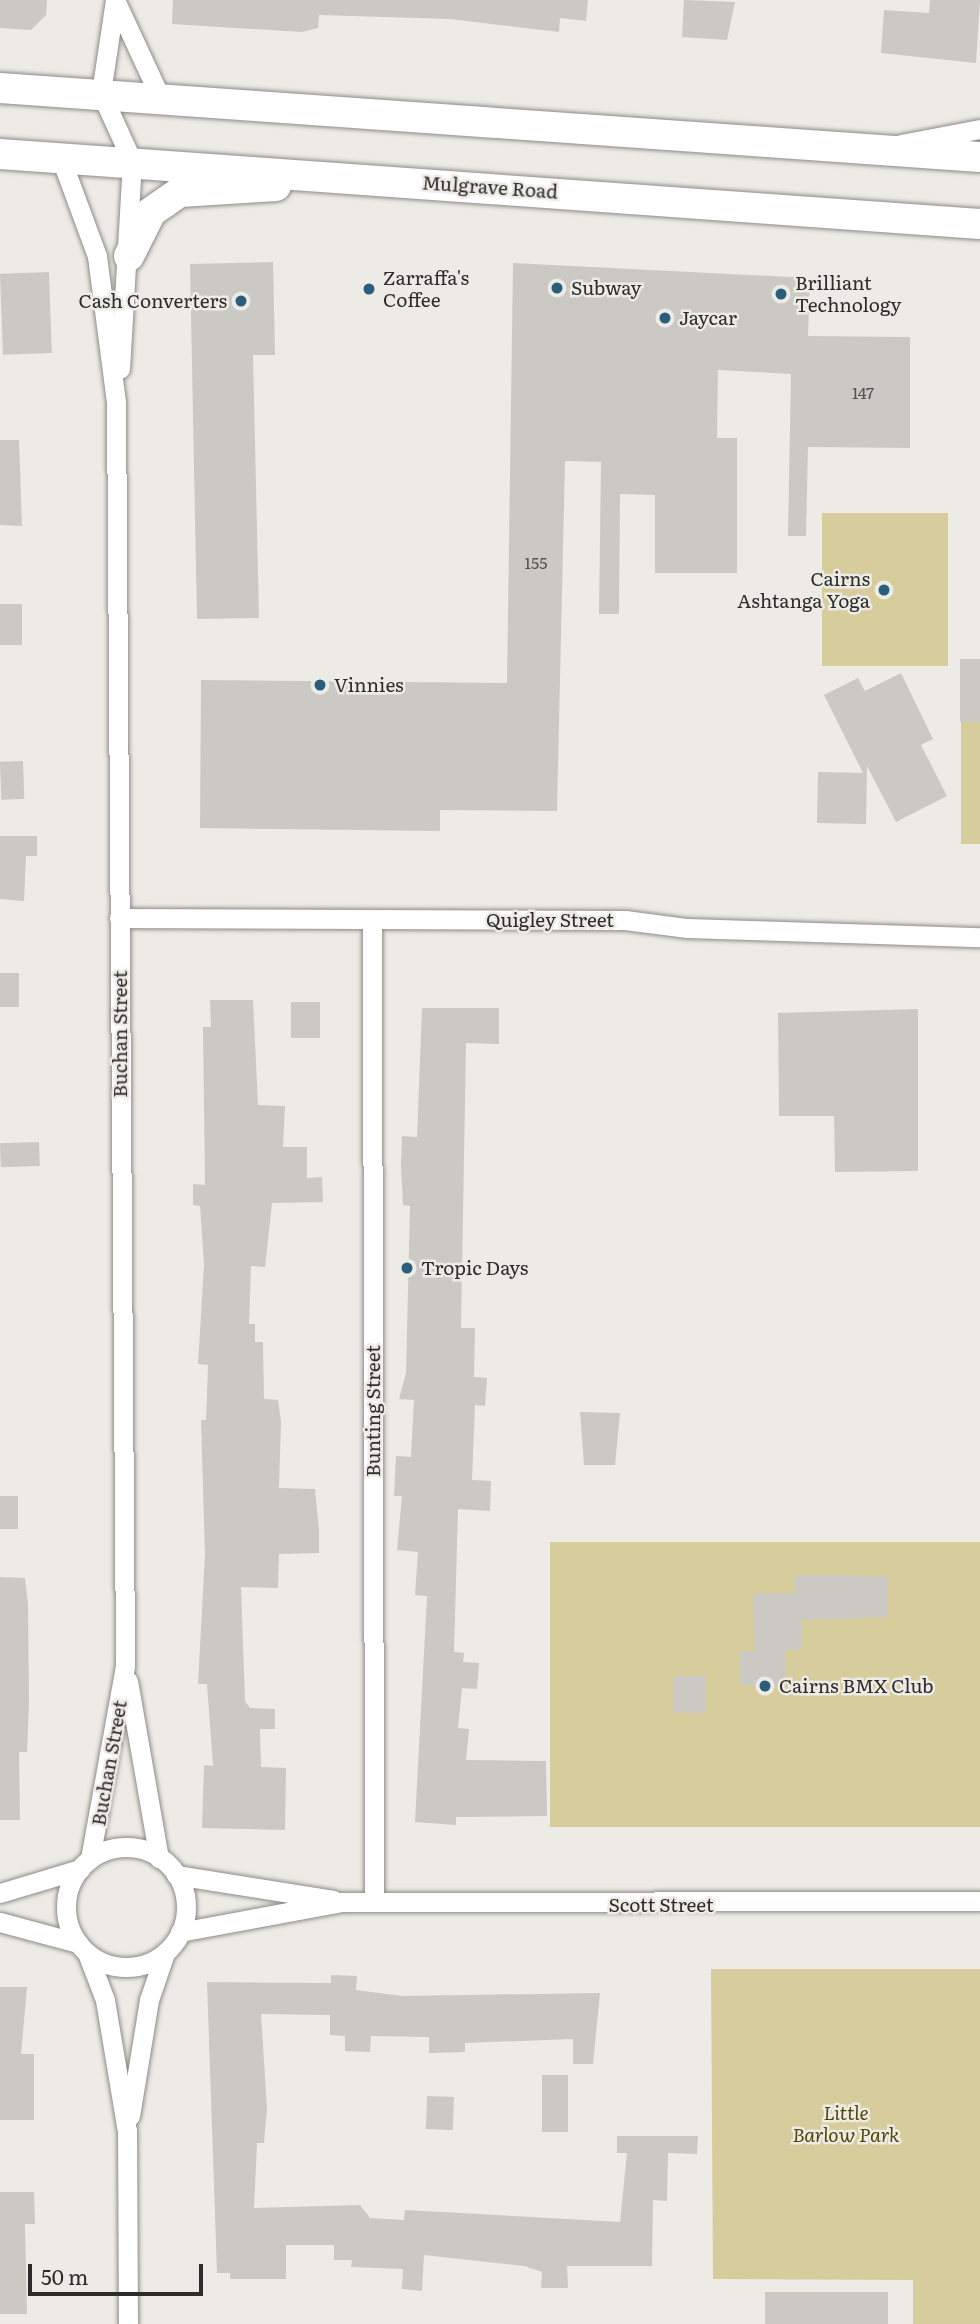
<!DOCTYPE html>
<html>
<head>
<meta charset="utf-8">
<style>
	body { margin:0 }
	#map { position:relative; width:980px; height:2324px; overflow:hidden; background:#ecebe5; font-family:Literata,serif }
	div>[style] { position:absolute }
	.green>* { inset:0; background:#d7cc9b; transform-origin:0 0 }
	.building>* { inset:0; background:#cbc9c4; transform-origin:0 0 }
	.roads { filter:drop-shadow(0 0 2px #8d8c87) drop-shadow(0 0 2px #8d8c87) }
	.street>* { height:19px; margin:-9.5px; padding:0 9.5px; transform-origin:9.5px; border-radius:9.5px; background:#fff }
	.street>.ring { margin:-9.5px; padding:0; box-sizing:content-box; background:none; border:19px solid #fff; border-radius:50% }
	.primary>* { height:30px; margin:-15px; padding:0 15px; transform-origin:15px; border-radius:15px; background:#fff }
	.dots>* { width:19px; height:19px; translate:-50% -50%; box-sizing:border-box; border:4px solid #ecebe5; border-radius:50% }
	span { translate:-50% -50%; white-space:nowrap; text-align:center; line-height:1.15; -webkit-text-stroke:5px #ecebe5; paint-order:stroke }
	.number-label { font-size:16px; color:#545350 }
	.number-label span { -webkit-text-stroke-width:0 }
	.street-label { font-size:19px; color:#2c2c2a }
	.poi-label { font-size:19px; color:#2c2c2a }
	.left { translate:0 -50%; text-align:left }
	.right { translate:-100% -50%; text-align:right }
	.park-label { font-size:19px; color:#514504; font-style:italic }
	.scale { position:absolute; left:28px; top:2264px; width:175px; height:32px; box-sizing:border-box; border:4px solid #2c2c2a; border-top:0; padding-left:9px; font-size:21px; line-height:24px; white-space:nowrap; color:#2c2c2a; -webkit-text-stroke:5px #ecebe5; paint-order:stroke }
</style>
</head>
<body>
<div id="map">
	<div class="green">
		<div style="left:822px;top:513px;width:126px;height:153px"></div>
		<div style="left:961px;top:722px;width:19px;height:122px"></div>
		<div style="left:980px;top:1542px;width:285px;height:430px;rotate:90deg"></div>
		<div style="clip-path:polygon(711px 1969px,980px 1969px,980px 2324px,913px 2324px,913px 2280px,713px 2279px)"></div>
	</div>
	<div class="building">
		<div style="clip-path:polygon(0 0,47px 0,46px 15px,31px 30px,0 28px)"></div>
		<div style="clip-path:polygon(173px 0,588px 0,586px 21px,560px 18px,559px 32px,450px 19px,319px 15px,318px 28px,302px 32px,172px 24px)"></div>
		<div style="clip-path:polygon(684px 0,735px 2px,727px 40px,682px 37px)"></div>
		<div style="clip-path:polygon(930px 0,980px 0,976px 63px,881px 53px,884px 10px,929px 13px)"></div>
		<div style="clip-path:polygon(273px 262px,275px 355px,253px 355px,259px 618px,197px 619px,190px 264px)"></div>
		<div style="clip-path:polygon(513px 263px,810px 278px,808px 336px,910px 337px,910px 448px,808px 447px,806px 536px,788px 536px,791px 374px,718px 370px,717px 438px,737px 438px,737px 573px,655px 573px,655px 495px,620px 494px,619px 614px,599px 614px,601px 462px,565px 461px,557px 811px,440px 810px,440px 831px,200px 828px,201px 680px,507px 683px)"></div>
		<div style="left:49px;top:272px;width:81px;height:49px;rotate:88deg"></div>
		<div style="clip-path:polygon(0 440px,19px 440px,22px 526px,0 525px)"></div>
		<div style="left:0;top:604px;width:22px;height:41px"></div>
		<div style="left:960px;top:659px;width:20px;height:63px"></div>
		<div style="clip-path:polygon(901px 673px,933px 739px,921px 745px,947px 796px,896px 822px,867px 766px,866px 824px,817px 823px,818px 772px,863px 773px,824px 695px,858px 678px,865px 691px)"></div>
		<div style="left:23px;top:761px;width:38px;height:23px;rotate:88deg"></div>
		<div style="clip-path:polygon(0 836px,37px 836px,37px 856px,26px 856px,24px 901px,0 899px)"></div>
		<div style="left:0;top:973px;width:19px;height:34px"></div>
		<div style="clip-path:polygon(210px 1000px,253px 1000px,258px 1105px,285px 1106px,283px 1147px,307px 1147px,307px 1178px,322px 1177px,323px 1202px,272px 1203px,265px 1267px,251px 1266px,249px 1324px,255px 1324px,255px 1342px,263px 1342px,264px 1399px,278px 1400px,281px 1422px,279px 1488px,315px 1489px,319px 1530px,319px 1553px,279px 1554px,278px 1588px,241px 1587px,245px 1701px,250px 1708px,275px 1709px,275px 1729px,260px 1729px,261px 1767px,286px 1768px,285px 1830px,202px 1828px,204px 1765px,213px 1766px,207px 1684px,198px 1684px,205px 1555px,201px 1420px,206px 1420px,208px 1365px,198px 1364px,204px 1265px,200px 1206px,193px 1205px,193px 1184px,205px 1185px,203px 1027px,211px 1027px)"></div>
		<div style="left:320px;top:1002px;width:36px;height:29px;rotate:90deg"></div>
		<div style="clip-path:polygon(422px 1008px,499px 1008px,499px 1044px,466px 1043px,461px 1328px,475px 1328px,474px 1377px,487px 1378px,485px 1406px,475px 1405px,472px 1480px,491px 1481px,490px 1511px,458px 1509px,454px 1652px,464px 1653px,463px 1662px,479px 1663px,477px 1689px,462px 1688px,458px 1728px,469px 1729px,466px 1760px,546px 1761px,547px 1816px,456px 1817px,456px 1825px,415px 1822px,427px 1596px,415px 1595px,418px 1552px,397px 1550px,402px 1496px,394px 1496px,396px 1456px,411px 1457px,414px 1400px,399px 1399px,406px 1373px,410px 1206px,403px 1205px,401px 1166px,402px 1136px,417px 1137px)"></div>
		<div style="clip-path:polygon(918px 1009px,918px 1171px,835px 1172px,834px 1116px,779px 1116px,778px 1013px)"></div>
		<div style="left:39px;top:1142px;width:24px;height:39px;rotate:88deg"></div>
		<div style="clip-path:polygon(580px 1412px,620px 1413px,615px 1465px,584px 1465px)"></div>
		<div style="left:0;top:1496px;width:18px;height:33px"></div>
		<div style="clip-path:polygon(795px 1575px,887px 1576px,887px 1617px,802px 1620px,802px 1650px,785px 1650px,785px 1686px,740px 1685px,740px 1651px,755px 1651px,753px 1594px,795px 1593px)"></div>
		<div style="clip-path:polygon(0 1577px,25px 1578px,28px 1604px,29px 1704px,27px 1752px,19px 1752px,20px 1820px,0 1820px)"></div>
		<div style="left:674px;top:1676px;width:31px;height:37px"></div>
		<div style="clip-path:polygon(331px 1975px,357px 1976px,356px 1990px,402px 1996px,600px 1993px,593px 2064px,573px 2064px,573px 2039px,465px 2043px,465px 2052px,429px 2053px,429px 2037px,371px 2036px,370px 2052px,345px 2051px,345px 2036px,330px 2035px,330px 2015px,261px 2014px,267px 2108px,264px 2143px,257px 2143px,254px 2208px,360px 2205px,370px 2218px,404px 2220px,405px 2210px,620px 2222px,627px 2153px,617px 2153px,617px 2136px,698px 2136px,697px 2154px,668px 2153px,667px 2201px,653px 2200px,652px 2266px,567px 2266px,568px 2288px,541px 2288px,542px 2272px,524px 2266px,424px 2255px,422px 2291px,402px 2289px,403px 2269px,351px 2267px,352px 2260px,334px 2260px,334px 2245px,286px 2245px,286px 2279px,230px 2279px,230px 2273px,217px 2273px,207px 1982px,331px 1983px)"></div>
		<div style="clip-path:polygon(0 1987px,27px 1987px,21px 2054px,34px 2054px,34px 2120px,0 2120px)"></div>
		<div style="left:542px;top:2075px;width:26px;height:57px"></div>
		<div style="left:427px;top:2096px;width:27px;height:33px;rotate:2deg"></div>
		<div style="clip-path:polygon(0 2192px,34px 2192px,35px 2224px,25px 2224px,27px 2314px,0 2314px)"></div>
		<div style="left:888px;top:2292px;width:32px;height:123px;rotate:90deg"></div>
	</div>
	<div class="roads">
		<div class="street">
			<div style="left:115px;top:0;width:94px;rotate:98.6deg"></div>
			<div style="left:101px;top:93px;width:75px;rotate:65.5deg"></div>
			<div style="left:132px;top:161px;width:208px;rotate:93.3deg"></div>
			<div style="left:116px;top:2px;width:105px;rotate:65.1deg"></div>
			<div style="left:901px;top:144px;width:80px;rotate:-10.8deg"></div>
			<div style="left:60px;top:156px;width:107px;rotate:69.7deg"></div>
			<div style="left:97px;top:256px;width:147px;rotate:82.6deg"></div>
			<div style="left:116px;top:402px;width:1264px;rotate:89.59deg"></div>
			<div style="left:125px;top:1666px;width:196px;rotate:100.3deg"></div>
			<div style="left:119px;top:918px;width:506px;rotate:0.23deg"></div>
			<div style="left:625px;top:920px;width:63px;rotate:7.4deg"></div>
			<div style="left:687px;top:928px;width:293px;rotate:1.8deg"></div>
			<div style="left:372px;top:922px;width:979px;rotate:89.88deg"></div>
			<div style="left:128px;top:1681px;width:180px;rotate:80.1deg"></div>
			<div class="ring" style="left:66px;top:1847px;width:101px;height:101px"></div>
			<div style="left:176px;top:1875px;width:159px;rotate:9deg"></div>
			<div style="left:0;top:1893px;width:84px;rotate:-16.7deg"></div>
			<div style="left:0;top:1922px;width:81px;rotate:15.1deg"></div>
			<div style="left:180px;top:1932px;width:165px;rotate:-10.5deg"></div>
			<div style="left:342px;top:1902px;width:638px;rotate:-0.09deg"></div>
			<div style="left:87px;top:1953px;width:50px;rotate:69deg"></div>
			<div style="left:105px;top:2000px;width:133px;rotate:80.5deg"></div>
			<div style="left:127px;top:2131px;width:193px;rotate:89.7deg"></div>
			<div style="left:130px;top:2116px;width:118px;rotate:-80.7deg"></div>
			<div style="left:149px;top:2000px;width:50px;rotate:-71.2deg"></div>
		</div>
		<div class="primary">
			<div style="left:0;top:88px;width:982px;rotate:4.03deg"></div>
			<div style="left:0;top:154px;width:982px;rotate:4.09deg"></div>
			<div style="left:129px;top:256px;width:49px;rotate:-63.4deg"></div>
			<div style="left:151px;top:212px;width:35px;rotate:-35deg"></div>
			<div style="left:180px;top:192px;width:96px;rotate:-3.6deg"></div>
		</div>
	</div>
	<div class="dots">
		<div style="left:557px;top:288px;background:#2b5e7b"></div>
		<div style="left:369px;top:289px;background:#2b5e7b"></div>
		<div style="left:781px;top:294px;background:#2b5e7b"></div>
		<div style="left:241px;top:301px;background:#2b5e7b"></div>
		<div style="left:665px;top:318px;background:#2b5e7b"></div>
		<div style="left:884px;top:590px;background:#2b5e7b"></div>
		<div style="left:320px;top:685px;background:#2b5e7b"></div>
		<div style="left:407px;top:1268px;background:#2b5e7b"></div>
		<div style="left:765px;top:1686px;background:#2b5e7b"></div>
	</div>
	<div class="number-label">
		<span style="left:863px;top:392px">147</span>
		<span style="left:536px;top:562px">155</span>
	</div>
	<div class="street-label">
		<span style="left:490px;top:187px;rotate:4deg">Mulgrave Road</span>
		<span style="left:550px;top:920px">Quigley Street</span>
		<span style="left:120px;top:1034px;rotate:-90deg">Buchan Street</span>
		<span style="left:373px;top:1411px;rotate:-90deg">Bunting Street</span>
		<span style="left:109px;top:1763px;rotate:-80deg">Buchan Street</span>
		<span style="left:661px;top:1905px">Scott Street</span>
	</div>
	<div class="poi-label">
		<span class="left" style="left:383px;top:289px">Zarraffa's<br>Coffee</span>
		<span class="left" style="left:795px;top:294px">Brilliant<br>Technology</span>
		<span class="left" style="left:571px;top:288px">Subway</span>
		<span class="right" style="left:227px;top:301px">Cash Converters</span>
		<span class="left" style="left:679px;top:318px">Jaycar</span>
		<span class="right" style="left:870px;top:590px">Cairns<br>Ashtanga Yoga</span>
		<span class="left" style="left:334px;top:685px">Vinnies</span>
		<span class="left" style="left:421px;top:1268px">Tropic Days</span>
		<span class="left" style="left:779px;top:1686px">Cairns BMX Club</span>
	</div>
	<div class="park-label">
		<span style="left:846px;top:2124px">Little<br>Barlow Park</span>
	</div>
	<div class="scale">50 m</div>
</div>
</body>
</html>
